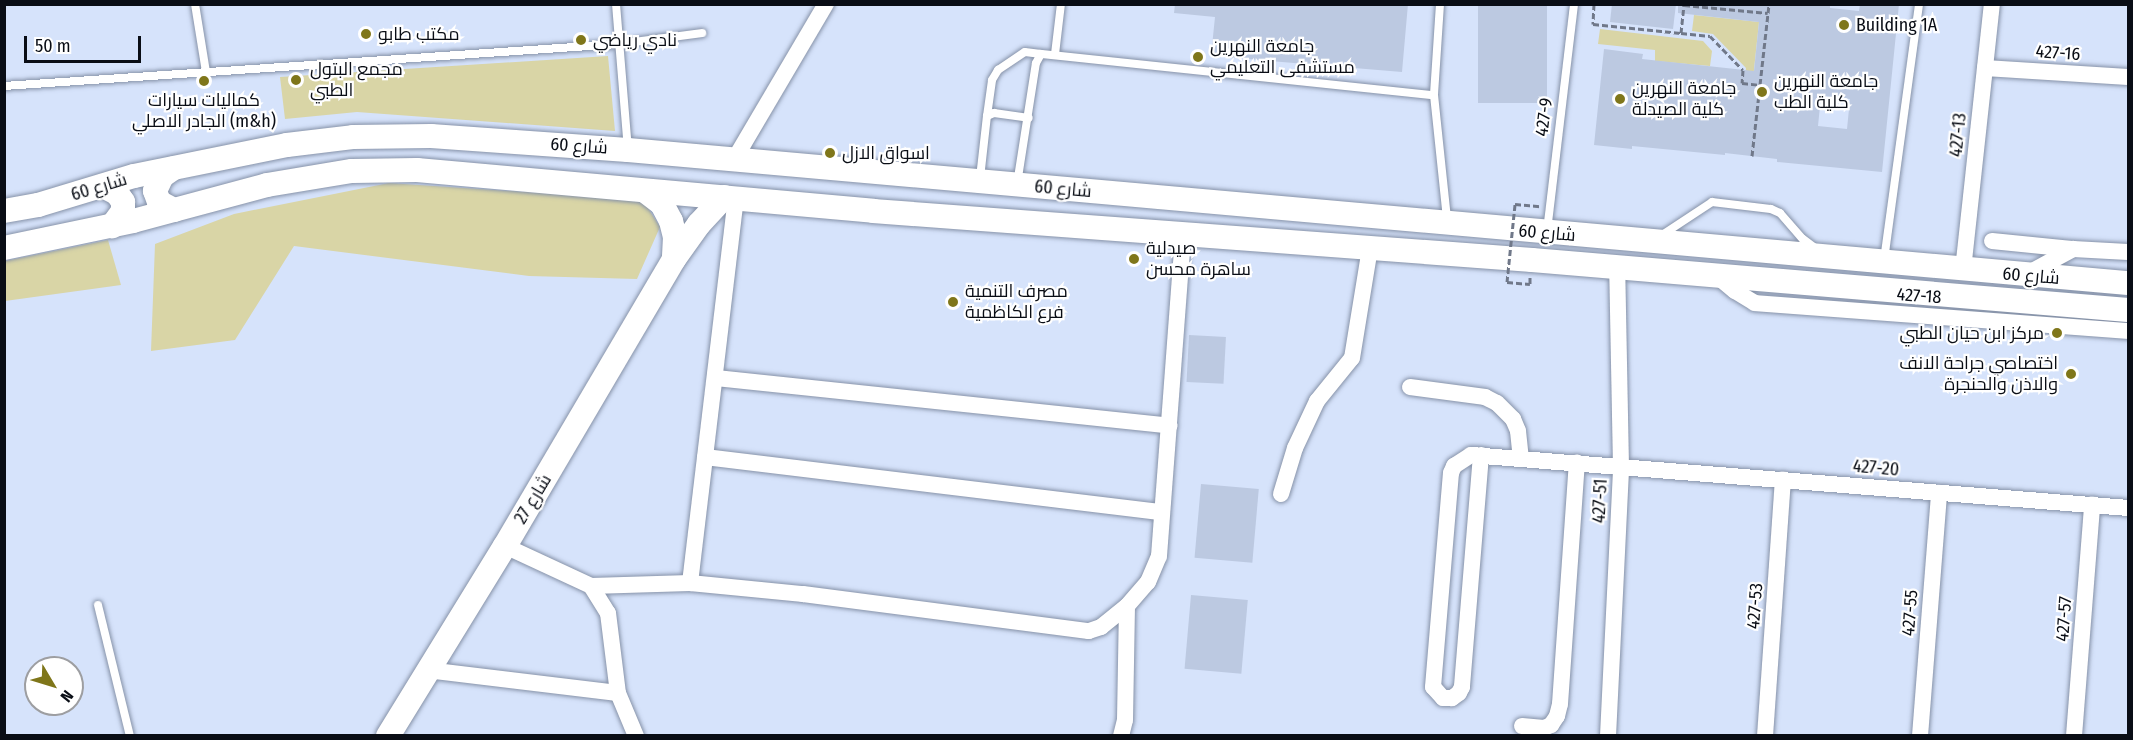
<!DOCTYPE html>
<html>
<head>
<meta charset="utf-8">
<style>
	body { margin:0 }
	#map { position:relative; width:2133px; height:740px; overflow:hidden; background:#d6e3fb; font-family:"Fira Sans Condensed",Cairo,sans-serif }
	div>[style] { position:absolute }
	.green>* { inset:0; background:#d9d5a6 }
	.building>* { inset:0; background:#bcc9e1; transform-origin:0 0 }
	.path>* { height:3px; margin-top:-1.5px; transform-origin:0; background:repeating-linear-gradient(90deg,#707889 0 6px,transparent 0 9px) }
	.roads { filter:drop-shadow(0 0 2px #8692a8) drop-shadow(0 0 2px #8692a8) }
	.lane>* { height:8px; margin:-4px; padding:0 4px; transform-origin:4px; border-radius:4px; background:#fff }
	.street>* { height:16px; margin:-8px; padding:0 8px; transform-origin:8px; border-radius:8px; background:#fff }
	.secondary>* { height:24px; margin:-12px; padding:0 12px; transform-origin:12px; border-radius:12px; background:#fff }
	.path-bridge>* { height:3px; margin-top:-1.5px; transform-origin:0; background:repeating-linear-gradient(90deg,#707889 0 6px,transparent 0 9px) }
	.dots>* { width:16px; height:16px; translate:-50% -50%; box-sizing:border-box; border:3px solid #fff; border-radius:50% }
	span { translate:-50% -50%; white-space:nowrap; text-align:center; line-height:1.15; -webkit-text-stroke:4.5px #fff; paint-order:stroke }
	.poi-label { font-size:18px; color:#090d15 }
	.left { translate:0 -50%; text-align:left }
	.right { translate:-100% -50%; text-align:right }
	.street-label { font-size:18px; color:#090d15 }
	.frame { position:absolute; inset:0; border:6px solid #090d15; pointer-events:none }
	.north { position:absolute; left:24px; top:656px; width:60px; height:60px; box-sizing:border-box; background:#fff; border:2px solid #9d9ea1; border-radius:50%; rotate:128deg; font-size:16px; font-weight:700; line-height:24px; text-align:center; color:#090d15 }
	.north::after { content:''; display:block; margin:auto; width:21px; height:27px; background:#7f761a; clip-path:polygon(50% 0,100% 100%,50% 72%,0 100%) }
	.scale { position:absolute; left:24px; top:36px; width:117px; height:27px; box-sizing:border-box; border:3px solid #090d15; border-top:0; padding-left:8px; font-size:18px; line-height:21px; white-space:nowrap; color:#090d15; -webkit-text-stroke:4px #fff; paint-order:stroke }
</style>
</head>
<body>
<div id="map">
	<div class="green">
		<div style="clip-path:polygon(1694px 15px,1759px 22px,1753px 79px,1745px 78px,1746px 68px,1713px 34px,1692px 31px)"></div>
		<div style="clip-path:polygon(1600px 29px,1703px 41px,1712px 51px,1710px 66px,1655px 61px,1655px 50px,1598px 44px)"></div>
		<div style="clip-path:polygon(608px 56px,615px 131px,357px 112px,285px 119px,280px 77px)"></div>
		<div style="clip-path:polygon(389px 183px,633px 199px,646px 205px,660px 227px,637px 279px,529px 276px,294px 246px,235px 340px,151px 351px,155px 244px,234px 214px)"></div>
		<div style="clip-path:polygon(108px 240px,121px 285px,5px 301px,5px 261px)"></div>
	</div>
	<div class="building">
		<div style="clip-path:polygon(1175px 4px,1408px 4px,1402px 72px,1211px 56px,1215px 17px,1174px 13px)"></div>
		<div style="left:1478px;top:4px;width:69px;height:99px"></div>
		<div style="clip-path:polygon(1612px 4px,1676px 4px,1673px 29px,1610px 22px)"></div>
		<div style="clip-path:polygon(evenodd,1678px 4px,1830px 4px,1830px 8px,1859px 11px,1860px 4px,1899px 4px,1882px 172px,1777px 162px,1777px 159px,1725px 153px,1725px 155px,1632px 146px,1632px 149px,1594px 145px,1604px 49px,1643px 54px,1642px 59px,1754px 71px,1759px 22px,1678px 13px,1678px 4px,1821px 96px,1850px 99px,1847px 129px,1818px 126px,1821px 96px)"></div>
		<div style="left:1189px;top:335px;width:37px;height:47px;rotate:3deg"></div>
		<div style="left:1201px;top:484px;width:58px;height:74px;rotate:5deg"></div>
		<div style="left:1191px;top:595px;width:57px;height:74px;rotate:5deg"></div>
	</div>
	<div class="path">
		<div style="left:1594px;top:4px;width:20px;rotate:93deg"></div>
		<div style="left:1593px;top:24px;width:88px;rotate:5.8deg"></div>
		<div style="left:1681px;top:33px;width:29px;rotate:-84deg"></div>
		<div style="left:1684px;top:5px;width:84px;rotate:5.4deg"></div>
		<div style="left:1681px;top:33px;width:29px;rotate:6deg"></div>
		<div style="left:1710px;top:36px;width:47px;rotate:45.9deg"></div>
		<div style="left:1743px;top:70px;width:13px;rotate:94deg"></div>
		<div style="left:1742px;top:83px;width:18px;rotate:6deg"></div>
		<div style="left:1752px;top:156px;width:153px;rotate:-83.6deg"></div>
		<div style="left:1515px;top:204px;width:25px;rotate:5deg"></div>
		<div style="left:1507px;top:282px;width:23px;rotate:5deg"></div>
		<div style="left:1530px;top:284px;width:7px;rotate:-90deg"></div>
	</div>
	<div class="roads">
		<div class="lane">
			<div style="left:195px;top:4px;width:69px;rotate:80.8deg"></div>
			<div style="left:616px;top:4px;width:145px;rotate:85.3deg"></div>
			<div style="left:1440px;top:4px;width:91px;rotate:93.8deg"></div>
			<div style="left:1434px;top:95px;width:125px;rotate:84deg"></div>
			<div style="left:1055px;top:54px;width:50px;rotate:-83.2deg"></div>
			<div style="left:4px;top:86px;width:616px;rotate:-3.91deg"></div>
			<div style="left:619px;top:44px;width:84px;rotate:-7.5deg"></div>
			<div style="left:987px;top:116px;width:36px;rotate:-82deg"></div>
			<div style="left:992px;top:80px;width:12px;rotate:-59deg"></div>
			<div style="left:998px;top:70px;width:32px;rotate:-34deg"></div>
			<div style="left:1025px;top:52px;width:16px;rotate:7deg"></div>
			<div style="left:980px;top:178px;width:62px;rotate:-83.6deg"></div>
			<div style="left:987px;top:116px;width:8px;rotate:-23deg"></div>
			<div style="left:994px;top:113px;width:35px;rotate:8deg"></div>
			<div style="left:1017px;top:184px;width:122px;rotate:-81.1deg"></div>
			<div style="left:1036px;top:63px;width:10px;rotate:-61deg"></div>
			<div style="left:1041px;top:54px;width:395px;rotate:6deg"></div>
			<div style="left:1547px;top:231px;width:229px;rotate:-83.2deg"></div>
			<div style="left:1662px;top:235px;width:60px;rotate:-33.4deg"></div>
			<div style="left:1712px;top:202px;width:59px;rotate:6.8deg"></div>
			<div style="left:1771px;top:209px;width:10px;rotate:24deg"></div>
			<div style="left:1780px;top:213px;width:35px;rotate:49deg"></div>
			<div style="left:1803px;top:239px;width:15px;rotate:37deg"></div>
			<div style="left:1884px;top:260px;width:258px;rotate:-82.2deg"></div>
			<div style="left:98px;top:605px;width:135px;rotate:76.3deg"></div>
		</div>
		<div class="street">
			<div style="left:1985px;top:68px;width:143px;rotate:3.6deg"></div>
			<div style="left:734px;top:160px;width:181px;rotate:-59.5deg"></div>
			<div style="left:1992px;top:241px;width:80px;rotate:5.7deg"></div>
			<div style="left:1963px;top:270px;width:268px;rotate:-83.8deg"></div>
			<div style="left:2025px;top:275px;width:55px;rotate:-28.4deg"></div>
			<div style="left:2073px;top:249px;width:55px;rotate:3.1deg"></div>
			<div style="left:1717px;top:276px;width:23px;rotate:40deg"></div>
			<div style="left:1735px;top:291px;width:23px;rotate:31deg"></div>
			<div style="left:1755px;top:303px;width:374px;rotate:4.3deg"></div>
			<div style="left:716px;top:378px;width:456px;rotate:6deg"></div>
			<div style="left:1410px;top:387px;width:76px;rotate:7.6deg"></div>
			<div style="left:1485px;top:397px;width:13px;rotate:27deg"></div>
			<div style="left:1497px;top:403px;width:23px;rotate:45deg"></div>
			<div style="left:1513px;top:419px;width:13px;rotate:67deg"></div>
			<div style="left:1518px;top:431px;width:28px;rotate:84deg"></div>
			<div style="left:1481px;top:455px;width:233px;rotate:94.7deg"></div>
			<div style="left:1462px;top:687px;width:7px;rotate:117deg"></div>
			<div style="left:1459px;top:693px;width:9px;rotate:144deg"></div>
			<div style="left:1452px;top:698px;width:9px;rotate:180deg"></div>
			<div style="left:1443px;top:698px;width:15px;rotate:-132deg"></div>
			<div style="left:1433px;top:687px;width:215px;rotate:-85.2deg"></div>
			<div style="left:1451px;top:473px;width:8px;rotate:-67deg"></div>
			<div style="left:1454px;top:466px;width:20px;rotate:-33deg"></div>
			<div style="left:1471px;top:455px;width:659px;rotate:4.61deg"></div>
			<div style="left:705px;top:457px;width:460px;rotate:6.9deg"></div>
			<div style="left:1281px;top:494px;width:48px;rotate:-73.1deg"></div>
			<div style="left:1295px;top:448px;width:52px;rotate:-64.9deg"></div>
			<div style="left:1317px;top:401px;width:55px;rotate:-50.9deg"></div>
			<div style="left:1352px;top:358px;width:111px;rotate:-80.7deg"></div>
			<div style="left:505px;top:546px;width:95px;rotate:24.9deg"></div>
			<div style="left:591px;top:586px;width:32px;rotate:58deg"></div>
			<div style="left:608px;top:613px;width:81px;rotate:82.9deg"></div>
			<div style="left:618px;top:693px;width:47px;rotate:67.3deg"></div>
			<div style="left:690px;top:583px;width:388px;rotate:-83.2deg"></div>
			<div style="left:591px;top:586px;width:99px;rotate:-1.7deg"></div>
			<div style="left:690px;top:583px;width:114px;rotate:5.6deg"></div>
			<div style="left:803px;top:594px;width:288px;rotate:7.4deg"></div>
			<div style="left:1089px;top:631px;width:13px;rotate:-18deg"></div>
			<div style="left:1101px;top:627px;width:33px;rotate:-39deg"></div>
			<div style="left:1127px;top:606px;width:32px;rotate:-49deg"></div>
			<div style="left:1148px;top:582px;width:28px;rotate:-67deg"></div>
			<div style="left:1159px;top:556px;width:323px;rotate:-85.7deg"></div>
			<div style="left:427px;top:670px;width:192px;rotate:6.9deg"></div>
			<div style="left:1522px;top:726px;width:22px;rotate:5deg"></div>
			<div style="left:1544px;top:728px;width:8px;rotate:-23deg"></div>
			<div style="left:1551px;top:725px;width:11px;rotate:-56deg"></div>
			<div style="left:1557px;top:716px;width:12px;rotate:-76deg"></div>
			<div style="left:1560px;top:704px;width:242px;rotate:-86deg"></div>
			<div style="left:1121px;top:736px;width:16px;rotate:-76deg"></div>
			<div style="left:1125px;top:720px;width:114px;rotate:-89deg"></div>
			<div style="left:1608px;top:736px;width:269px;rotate:-87.2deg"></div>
			<div style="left:1621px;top:467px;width:200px;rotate:-91.1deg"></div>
			<div style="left:1765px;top:736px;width:257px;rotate:-86deg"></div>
			<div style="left:1920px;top:736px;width:244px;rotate:-85.5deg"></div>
			<div style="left:2074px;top:736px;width:232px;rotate:-85.5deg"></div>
		</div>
		<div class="secondary">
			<div style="left:103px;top:186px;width:16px;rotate:27deg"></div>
			<div style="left:117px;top:193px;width:11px;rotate:56deg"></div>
			<div style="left:123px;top:202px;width:9px;rotate:90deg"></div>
			<div style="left:123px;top:211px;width:19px;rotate:126deg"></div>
			<div style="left:645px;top:191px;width:21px;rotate:37deg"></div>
			<div style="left:662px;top:204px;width:19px;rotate:62deg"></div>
			<div style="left:671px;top:221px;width:16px;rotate:76deg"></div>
			<div style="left:675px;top:237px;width:22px;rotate:93deg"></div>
			<div style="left:174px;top:210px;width:17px;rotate:-152deg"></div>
			<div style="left:159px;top:202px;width:12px;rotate:-110deg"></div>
			<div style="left:155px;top:191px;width:17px;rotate:-65deg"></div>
			<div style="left:162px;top:176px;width:14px;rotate:-34deg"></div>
			<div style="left:4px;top:211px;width:35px;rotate:-10deg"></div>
			<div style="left:38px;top:205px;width:100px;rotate:-16.8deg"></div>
			<div style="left:134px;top:176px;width:156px;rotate:-11.5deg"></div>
			<div style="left:287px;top:145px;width:66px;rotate:-6.9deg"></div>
			<div style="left:353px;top:137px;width:78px;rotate:-0.7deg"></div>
			<div style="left:431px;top:136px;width:197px;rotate:4.1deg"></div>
			<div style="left:628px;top:150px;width:1506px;rotate:5.07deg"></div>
			<div style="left:4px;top:248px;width:132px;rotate:-11.8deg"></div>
			<div style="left:133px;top:221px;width:139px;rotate:-15deg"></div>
			<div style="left:267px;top:185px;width:86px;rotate:-9.4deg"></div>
			<div style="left:352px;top:171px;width:65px;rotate:-0.9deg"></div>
			<div style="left:417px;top:170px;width:458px;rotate:5.1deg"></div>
			<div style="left:873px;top:211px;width:661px;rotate:4.25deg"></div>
			<div style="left:1532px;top:260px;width:598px;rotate:4.8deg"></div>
			<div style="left:388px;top:736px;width:223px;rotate:-58.4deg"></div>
			<div style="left:505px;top:546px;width:333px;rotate:-59.5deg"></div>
			<div style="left:674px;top:259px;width:43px;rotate:-54.5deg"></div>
			<div style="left:699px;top:224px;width:37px;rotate:-47deg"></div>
		</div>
	</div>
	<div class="path-bridge">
		<div style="left:1507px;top:282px;width:78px;rotate:-84.1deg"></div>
	</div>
	<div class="dots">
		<div style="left:1844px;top:25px;background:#7f761a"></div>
		<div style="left:366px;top:34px;background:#7f761a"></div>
		<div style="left:581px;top:40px;background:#7f761a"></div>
		<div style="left:1198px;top:57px;background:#7f761a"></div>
		<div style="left:296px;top:80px;background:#7f761a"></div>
		<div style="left:204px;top:81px;background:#7f761a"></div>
		<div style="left:1762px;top:92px;background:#7f761a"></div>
		<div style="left:1620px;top:99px;background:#7f761a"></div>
		<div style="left:830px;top:153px;background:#7f761a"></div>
		<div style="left:1134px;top:259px;background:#7f761a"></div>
		<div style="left:953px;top:302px;background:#7f761a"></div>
		<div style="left:2057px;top:333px;background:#7f761a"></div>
		<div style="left:2071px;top:374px;background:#7f761a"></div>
	</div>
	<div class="poi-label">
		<span class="left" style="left:1856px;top:25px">Building 1A</span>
		<span class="left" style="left:378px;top:34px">مكتب طابو</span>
		<span class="left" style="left:593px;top:40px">نادي رياضي</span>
		<span class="left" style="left:1210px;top:57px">جامعة النهرين<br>مستشفى التعليمي</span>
		<span class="left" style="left:310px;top:80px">مجمع البتول<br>الطبي</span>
		<span class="left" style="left:1774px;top:92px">جامعة النهرين<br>كلية الطب</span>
		<span class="left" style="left:1632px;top:99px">جامعة النهرين<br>كلية الصيدلة</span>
		<span style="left:204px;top:111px">كماليات سيارات<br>الجادر الاصلي (m&amp;h)</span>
		<span class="left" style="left:842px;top:153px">اسواق الازل</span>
		<span class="left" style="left:1146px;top:259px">صيدلية<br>ساهرة محسن</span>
		<span class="left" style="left:965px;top:302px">مصرف التنمية<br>فرع الكاظمية</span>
		<span class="right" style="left:2044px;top:333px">مركز ابن حيان الطبي</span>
		<span class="right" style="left:2058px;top:374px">اختصاصي جراحة الانف<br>والاذن والحنجرة</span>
	</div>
	<div class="street-label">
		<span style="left:2058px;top:53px;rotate:4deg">427-16</span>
		<span style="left:1544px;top:117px;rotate:-83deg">427-9</span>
		<span style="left:1958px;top:135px;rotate:-84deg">427-13</span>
		<span style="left:579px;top:146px;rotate:4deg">شارع 60</span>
		<span style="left:99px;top:187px;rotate:-17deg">شارع 60</span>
		<span style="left:1063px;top:189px;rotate:5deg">شارع 60</span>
		<span style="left:1547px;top:233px;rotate:5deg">شارع 60</span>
		<span style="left:2031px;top:276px;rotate:5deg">شارع 60</span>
		<span style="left:1919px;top:296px;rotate:4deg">427-18</span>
		<span style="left:1876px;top:468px;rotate:5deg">427-20</span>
		<span style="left:533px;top:499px;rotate:-59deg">شارع 27</span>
		<span style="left:1600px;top:501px;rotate:-87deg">427-51</span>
		<span style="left:1755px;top:606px;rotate:-86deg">427-53</span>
		<span style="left:1910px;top:613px;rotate:-86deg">427-55</span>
		<span style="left:2064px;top:619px;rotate:-86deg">427-57</span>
	</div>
	<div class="frame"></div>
	<div class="north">N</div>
	<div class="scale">50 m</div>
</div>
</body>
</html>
